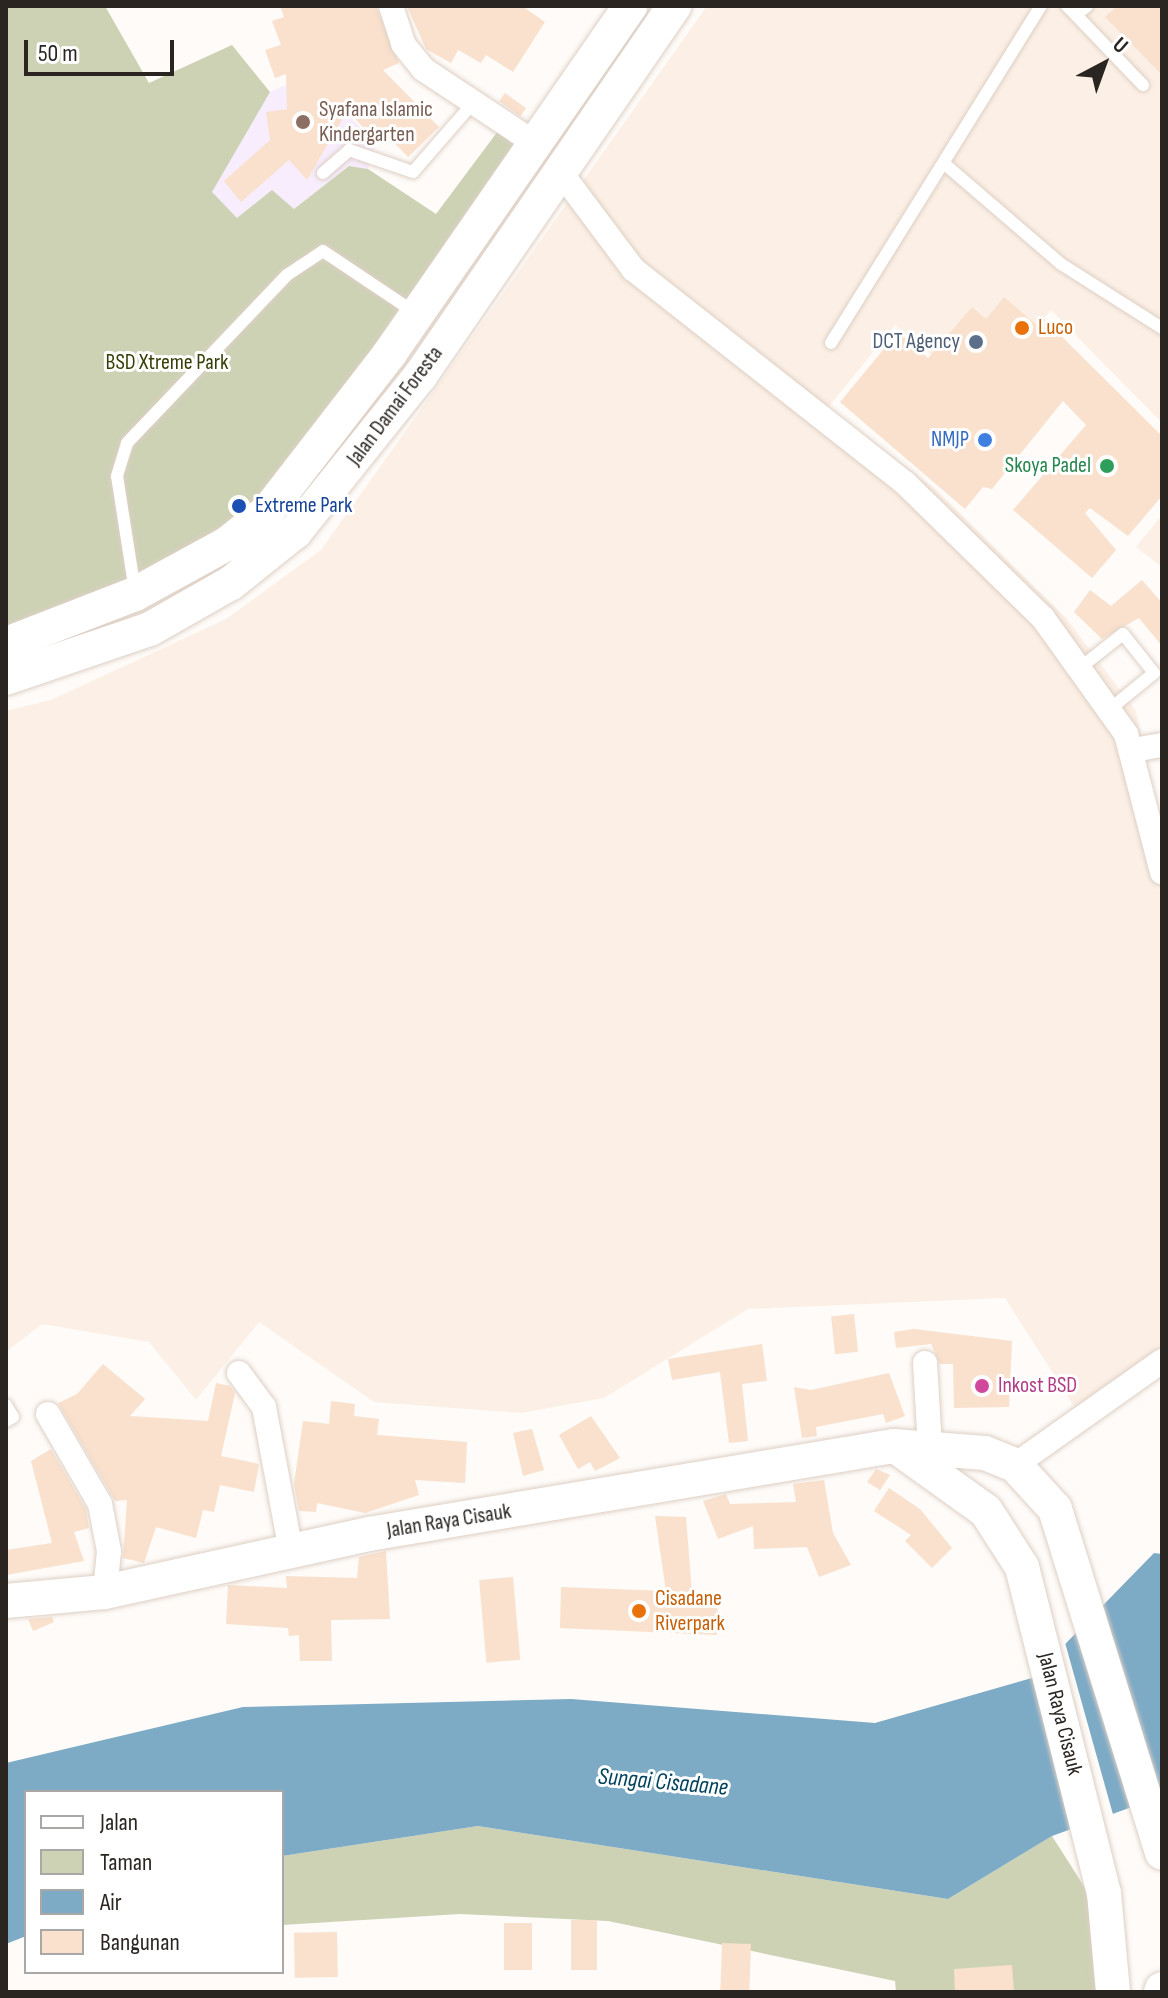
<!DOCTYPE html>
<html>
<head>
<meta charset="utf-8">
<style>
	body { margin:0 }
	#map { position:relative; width:1168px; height:1998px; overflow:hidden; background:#fefbf8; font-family:"Sofia Sans Condensed",sans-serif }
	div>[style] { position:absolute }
	.built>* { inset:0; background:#fcf0e6 }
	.education>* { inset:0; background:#f7edfd }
	.green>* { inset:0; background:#cdd2b5 }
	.water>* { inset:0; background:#7daac5 }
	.pier>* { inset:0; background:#fefbf8 }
	.building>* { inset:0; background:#f9e1cd; transform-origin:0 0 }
	.roads { filter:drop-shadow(0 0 2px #ddcfc4) drop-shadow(0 0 2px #ddcfc4) }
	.service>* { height:12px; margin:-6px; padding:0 6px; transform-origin:6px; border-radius:6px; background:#fff }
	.minor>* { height:24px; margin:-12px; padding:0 12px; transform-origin:12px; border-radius:12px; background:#fff }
	.secondary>* { height:34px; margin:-17px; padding:0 17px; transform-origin:17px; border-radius:17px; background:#fff }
	.dots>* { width:22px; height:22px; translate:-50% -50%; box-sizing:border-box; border:4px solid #fff; border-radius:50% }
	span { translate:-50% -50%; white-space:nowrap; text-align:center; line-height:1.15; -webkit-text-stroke:6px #fff; paint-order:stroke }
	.education-label { font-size:22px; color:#785e54 }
	.left { translate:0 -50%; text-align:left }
	.food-label { font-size:22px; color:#c56008 }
	.service-label { font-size:22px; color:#4e5e75 }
	.right { translate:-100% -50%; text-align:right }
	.park-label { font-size:22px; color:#373d05 }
	.street-label { font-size:22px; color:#2a2521 }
	.shop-label { font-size:22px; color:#366cbe }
	.leisure-label { font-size:22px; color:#27864d }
	.transit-label { font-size:22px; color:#164399 }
	.hotel-label { font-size:22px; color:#b23c85 }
	.water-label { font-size:24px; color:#03425d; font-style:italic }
	.frame { position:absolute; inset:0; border:8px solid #2a2521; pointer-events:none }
	.legend { position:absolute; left:24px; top:1790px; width:260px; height:184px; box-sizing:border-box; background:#fff; border:2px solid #aaa8a6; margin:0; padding:10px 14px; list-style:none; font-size:24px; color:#2a2521 }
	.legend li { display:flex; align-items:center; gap:16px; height:40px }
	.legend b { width:40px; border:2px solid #aaa8a6 }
	.north { position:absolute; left:1064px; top:24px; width:80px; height:80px; -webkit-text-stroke:6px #fff; paint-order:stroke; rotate:41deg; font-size:22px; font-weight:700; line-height:32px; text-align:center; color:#2a2521 }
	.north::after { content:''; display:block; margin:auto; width:28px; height:36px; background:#2a2521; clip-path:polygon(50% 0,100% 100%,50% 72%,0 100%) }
	.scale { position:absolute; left:24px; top:40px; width:150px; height:36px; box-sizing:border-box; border:4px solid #2a2521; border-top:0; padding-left:10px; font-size:24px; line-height:28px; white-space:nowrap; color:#2a2521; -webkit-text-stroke:6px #fff; paint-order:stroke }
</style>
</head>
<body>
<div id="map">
	<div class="built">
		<div style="clip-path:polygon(707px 6px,1162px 6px,1162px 423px,1051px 310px,978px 393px,895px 325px,826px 410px,933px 487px,1066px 618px,1136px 711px,1162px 835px,1162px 1352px,1077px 1411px,1005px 1298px,748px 1309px,604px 1398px,521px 1413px,374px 1402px,259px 1322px,196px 1400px,149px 1342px,42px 1324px,6px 1352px,6px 711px,51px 700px,226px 619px,321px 550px)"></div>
		<div style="clip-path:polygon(1162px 515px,1162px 567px,1136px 547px)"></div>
	</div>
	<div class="education">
		<div style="clip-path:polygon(320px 69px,333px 99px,376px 144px,368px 169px,349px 166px,293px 210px,237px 218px,212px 193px,232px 151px,270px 92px)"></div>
	</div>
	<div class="green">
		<div style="clip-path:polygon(6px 6px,105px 6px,149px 83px,232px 45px,270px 92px,212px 192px,237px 218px,272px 190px,294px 209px,349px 166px,368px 169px,436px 214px,498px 131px,519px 150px,318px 439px,241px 519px,152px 569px,6px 628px)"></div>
		<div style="clip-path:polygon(478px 1826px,948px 1899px,1052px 1836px,1101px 1913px,1101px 1992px,896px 1992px,895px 1981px,608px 1921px,460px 1914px,282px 1925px,282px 1856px)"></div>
	</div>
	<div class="water">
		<div style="clip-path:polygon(1154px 1553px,1162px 1554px,1162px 1796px,1052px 1836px,948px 1899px,478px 1826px,282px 1856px,282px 1792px,26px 1792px,26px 1936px,6px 1944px,6px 1763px,243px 1707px,571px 1699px,875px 1723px,1032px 1678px)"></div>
	</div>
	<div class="pier">
		<div style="clip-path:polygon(1064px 1639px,1114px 1818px,1076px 1832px,1032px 1673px)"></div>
	</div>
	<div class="building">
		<div style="clip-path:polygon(280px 6px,376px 6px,399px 63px,383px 70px,439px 127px,408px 157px,381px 129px,373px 137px,347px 111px,307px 180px,289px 160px,241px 202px,224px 181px,270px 140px,266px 112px,287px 109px,286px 74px,275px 78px,265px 50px,281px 45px,272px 21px,284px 17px)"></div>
		<div style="clip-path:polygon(407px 6px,522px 6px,545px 22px,513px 72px,486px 55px,481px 63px,458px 50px,451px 63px,426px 49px)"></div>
		<div style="clip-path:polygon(1117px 6px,1162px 6px,1162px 75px,1105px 17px)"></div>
		<div style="left:505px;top:93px;width:26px;height:10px;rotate:36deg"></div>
		<div style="clip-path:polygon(1004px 297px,1039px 327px,1044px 319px,1162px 436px,1162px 496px,1128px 536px,1090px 508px,1085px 513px,1116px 550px,1092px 578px,1013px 510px,1086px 425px,1063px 401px,992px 489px,983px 487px,965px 509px,840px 402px,898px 332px,928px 358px,972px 307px,986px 319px)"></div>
		<div style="clip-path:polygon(1142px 580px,1162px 603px,1162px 646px,1139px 618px,1102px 639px,1074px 612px,1090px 590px,1111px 606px)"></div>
		<div style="left:854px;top:1314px;width:38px;height:23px;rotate:84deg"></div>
		<div style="clip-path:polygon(914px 1329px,1012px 1341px,1009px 1407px,954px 1408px,953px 1364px,940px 1364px,931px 1344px,896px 1348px,894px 1332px)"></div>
		<div style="clip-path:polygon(762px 1344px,767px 1381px,742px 1384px,748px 1441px,729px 1443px,720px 1372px,672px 1380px,668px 1359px)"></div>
		<div style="clip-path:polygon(103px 1364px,145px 1399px,130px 1416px,208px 1421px,216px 1383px,230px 1386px,235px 1393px,221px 1456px,259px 1464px,254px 1492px,220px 1485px,214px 1512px,203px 1510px,196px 1538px,156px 1527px,144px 1563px,123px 1558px,127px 1500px,115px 1501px,58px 1403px,77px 1394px)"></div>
		<div style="clip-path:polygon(889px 1373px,905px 1416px,886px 1423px,883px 1414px,816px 1427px,817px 1436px,802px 1438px,794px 1387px,811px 1390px)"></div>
		<div style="clip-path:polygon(331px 1401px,355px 1404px,354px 1416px,379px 1419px,377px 1435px,467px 1442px,465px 1483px,415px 1480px,419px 1495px,365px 1513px,317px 1503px,316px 1512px,299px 1511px,294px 1484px,303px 1421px,329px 1424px)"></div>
		<div style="clip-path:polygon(591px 1416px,620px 1458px,595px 1471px,590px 1462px,578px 1469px,559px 1435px)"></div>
		<div style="clip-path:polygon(532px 1429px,544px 1470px,523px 1476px,513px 1433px)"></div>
		<div style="clip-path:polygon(51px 1449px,86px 1509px,89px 1528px,74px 1532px,84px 1561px,6px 1575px,6px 1550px,52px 1543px,31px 1461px)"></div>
		<div style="clip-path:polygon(876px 1469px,890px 1475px,880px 1490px,867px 1482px)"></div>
		<div style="clip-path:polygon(824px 1480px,833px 1533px,851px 1565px,819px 1577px,807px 1547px,754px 1549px,753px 1526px,718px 1539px,703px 1501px,726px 1494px,730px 1504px,796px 1502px,793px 1484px)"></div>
		<div style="clip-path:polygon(889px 1488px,920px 1509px,952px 1548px,932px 1568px,905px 1541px,911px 1535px,874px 1511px)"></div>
		<div style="clip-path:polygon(655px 1516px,686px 1517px,692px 1593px,718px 1594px,717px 1635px,560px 1628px,561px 1587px,666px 1591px)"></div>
		<div style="clip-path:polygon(386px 1551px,390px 1619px,331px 1620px,332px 1661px,300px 1661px,299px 1635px,289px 1636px,288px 1628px,226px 1624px,228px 1585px,287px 1588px,286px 1576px,357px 1578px,359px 1557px)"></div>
		<div style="left:513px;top:1577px;width:83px;height:34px;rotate:85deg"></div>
		<div style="clip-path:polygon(52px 1617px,54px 1622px,33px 1631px,28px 1619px)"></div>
		<div style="left:571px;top:1920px;width:26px;height:50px"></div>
		<div style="left:504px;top:1923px;width:28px;height:47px"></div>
		<div style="left:337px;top:1932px;width:45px;height:43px;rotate:89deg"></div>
		<div style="left:722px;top:1943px;width:29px;height:48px;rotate:2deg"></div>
		<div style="clip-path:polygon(1012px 1965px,1014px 1992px,955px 1992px,954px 1969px)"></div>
	</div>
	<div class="roads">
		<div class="service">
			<div style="left:1067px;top:6px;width:13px;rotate:45deg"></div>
			<div style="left:1076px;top:15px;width:14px;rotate:-39deg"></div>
			<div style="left:1076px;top:15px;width:97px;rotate:46.3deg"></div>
			<div style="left:947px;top:166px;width:150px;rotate:40.7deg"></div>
			<div style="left:1061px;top:264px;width:120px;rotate:32.4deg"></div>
			<div style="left:323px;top:173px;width:35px;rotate:-41deg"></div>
			<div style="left:349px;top:150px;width:68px;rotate:19deg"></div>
			<div style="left:413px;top:172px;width:91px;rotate:-49deg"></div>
			<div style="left:831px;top:343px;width:397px;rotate:-58.1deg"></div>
			<div style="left:135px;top:591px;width:116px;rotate:-98.9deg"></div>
			<div style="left:117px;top:476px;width:34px;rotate:-73deg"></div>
			<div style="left:127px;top:443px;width:232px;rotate:-46.4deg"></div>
			<div style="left:287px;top:275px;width:43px;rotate:-33.7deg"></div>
			<div style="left:323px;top:251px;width:113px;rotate:33.8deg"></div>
			<div style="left:1081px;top:667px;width:53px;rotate:-38.2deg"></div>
			<div style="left:1123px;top:634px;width:50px;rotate:51.5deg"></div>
			<div style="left:1154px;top:673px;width:57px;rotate:140.7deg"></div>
			<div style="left:6px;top:1405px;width:14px;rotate:60deg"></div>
			<div style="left:13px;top:1417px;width:8px;rotate:150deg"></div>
		</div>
		<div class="minor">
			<div style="left:391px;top:6px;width:40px;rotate:72deg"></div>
			<div style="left:403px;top:44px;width:32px;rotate:51deg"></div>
			<div style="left:423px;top:69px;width:134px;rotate:33.5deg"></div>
			<div style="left:559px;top:170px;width:124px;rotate:53.2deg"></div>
			<div style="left:633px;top:269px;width:346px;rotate:38.2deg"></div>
			<div style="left:905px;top:483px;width:193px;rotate:44.4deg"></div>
			<div style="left:1043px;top:618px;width:143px;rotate:54.4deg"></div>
			<div style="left:1126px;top:734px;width:143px;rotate:75.4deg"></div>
			<div style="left:1133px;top:750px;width:29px;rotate:-10deg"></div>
			<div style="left:925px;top:1363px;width:101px;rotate:86.6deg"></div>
			<div style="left:239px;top:1373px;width:42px;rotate:53.7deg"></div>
			<div style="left:264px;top:1407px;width:147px;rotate:79.4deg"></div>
			<div style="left:48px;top:1414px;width:104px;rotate:60deg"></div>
			<div style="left:100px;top:1504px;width:48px;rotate:79.2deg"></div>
			<div style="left:109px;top:1551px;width:41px;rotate:95.6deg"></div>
			<div style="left:1015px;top:1465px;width:180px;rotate:-35.3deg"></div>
		</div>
		<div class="secondary">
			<div style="left:6px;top:644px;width:138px;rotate:-21.2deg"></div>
			<div style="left:135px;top:594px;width:106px;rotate:-28.7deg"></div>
			<div style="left:228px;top:543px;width:51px;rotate:-38.7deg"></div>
			<div style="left:268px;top:511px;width:200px;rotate:-52.3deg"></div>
			<div style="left:390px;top:353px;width:422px;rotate:-55.3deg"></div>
			<div style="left:6px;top:678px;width:152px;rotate:-18.8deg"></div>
			<div style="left:150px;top:629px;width:93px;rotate:-29.6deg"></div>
			<div style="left:231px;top:583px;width:82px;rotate:-38.6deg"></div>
			<div style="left:295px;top:532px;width:200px;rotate:-51.3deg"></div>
			<div style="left:420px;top:376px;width:449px;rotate:-55.5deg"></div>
			<div style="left:898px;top:1448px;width:108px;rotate:35.6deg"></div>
			<div style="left:986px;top:1511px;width:67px;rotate:57.3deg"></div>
			<div style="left:1022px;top:1567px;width:336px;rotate:75.9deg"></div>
			<div style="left:1104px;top:1893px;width:99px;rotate:84.8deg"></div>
			<div style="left:6px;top:1601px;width:99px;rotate:-5.2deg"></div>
			<div style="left:105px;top:1592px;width:270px;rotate:-12.4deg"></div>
			<div style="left:369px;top:1534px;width:532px;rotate:-9.52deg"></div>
			<div style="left:894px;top:1446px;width:91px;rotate:4.4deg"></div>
			<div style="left:985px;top:1453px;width:32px;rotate:22deg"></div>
			<div style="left:1015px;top:1465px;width:59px;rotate:47.7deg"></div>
			<div style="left:1055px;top:1509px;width:360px;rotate:72.7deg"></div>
			<div style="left:1161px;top:1992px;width:3px;rotate:-72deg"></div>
		</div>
	</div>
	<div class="dots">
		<div style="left:303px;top:122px;background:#8d6e63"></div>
		<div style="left:1022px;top:328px;background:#e8710a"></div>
		<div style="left:976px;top:342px;background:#5c6f8a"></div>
		<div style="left:985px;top:440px;background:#3f7fe0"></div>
		<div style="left:1107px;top:466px;background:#2e9e5b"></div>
		<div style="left:239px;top:506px;background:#1a4fb4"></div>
		<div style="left:982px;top:1386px;background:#d1479c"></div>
		<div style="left:639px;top:1611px;background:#e8710a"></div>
	</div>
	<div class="education-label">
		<span class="left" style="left:319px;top:122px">Syafana Islamic<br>Kindergarten</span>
	</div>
	<div class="food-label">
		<span class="left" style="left:1038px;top:328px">Luco</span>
		<span class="left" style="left:655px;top:1611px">Cisadane<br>Riverpark</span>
	</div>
	<div class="service-label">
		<span class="right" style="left:960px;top:342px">DCT Agency</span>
	</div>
	<div class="park-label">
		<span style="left:167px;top:363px">BSD Xtreme Park</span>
	</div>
	<div class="street-label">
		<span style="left:395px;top:406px;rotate:-53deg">Jalan Damai Foresta</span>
		<span style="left:449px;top:1521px;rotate:-9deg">Jalan Raya Cisauk</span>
		<span style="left:1060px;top:1714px;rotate:76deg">Jalan Raya Cisauk</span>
	</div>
	<div class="shop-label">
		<span class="right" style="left:969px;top:440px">NMJP</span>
	</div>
	<div class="leisure-label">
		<span class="right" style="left:1091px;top:466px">Skoya Padel</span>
	</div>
	<div class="transit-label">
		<span class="left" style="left:255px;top:506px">Extreme Park</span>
	</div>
	<div class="hotel-label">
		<span class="left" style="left:998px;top:1386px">Inkost BSD</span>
	</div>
	<div class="water-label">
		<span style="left:663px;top:1782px;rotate:5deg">Sungai Cisadane</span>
	</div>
	<div class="frame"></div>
	<ul class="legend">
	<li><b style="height:10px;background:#fff"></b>Jalan</li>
	<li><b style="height:22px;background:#cdd2b5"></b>Taman</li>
	<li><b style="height:22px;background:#7daac5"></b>Air</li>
	<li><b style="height:22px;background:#f9e1cd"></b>Bangunan</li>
	</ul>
	<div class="north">U</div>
	<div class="scale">50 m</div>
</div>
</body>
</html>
